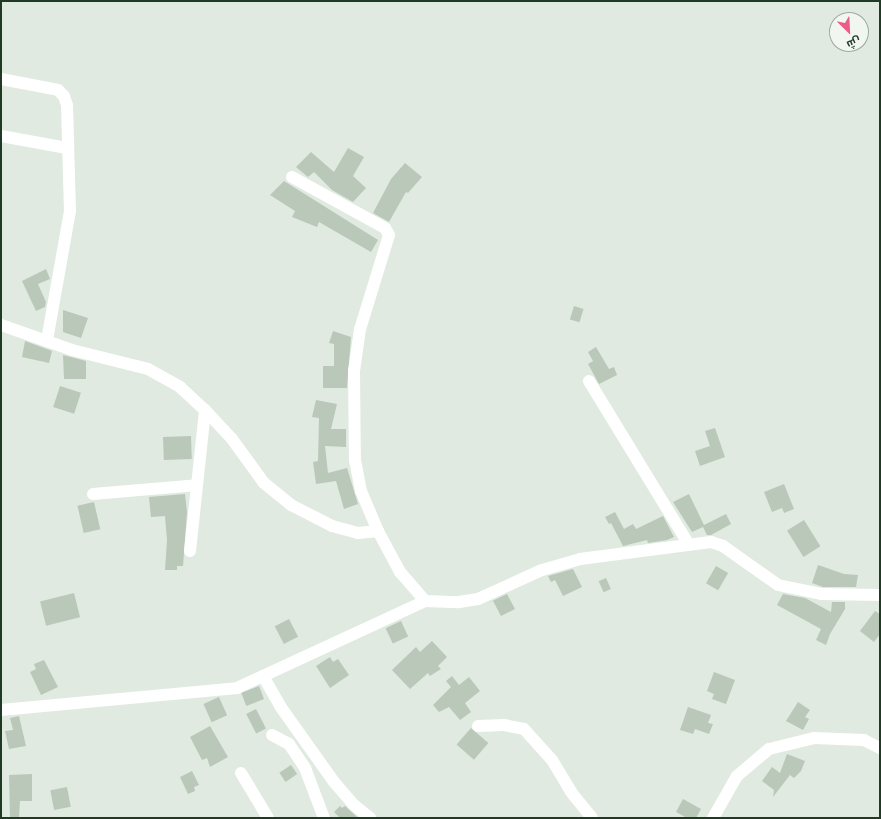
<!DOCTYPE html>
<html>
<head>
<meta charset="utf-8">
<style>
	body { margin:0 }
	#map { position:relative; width:881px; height:819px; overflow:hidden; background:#e0eae0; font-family:Signika,Cairo,sans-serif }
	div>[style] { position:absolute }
	.building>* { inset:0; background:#b9c8b9; transform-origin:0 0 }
	.minor>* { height:12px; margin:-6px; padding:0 6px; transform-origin:6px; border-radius:6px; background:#fff }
	.secondary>* { height:12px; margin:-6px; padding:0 6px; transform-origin:6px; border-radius:6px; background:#fff }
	span { translate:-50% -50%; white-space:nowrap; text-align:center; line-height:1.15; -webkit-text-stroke:4px #f1f7f0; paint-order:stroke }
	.frame { position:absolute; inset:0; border:2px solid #213a25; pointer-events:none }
	.north { position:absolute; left:829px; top:12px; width:40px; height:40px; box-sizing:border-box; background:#f1f7f0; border:1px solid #9eab9f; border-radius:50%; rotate:156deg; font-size:11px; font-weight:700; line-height:16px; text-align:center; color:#213a25 }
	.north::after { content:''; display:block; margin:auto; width:14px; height:18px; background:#ec5c8a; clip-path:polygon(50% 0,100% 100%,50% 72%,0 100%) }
</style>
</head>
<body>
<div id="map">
	<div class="building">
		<div style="clip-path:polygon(348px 148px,364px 157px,353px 176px,366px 188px,353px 202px,332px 190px,314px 172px,308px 177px,296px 167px,311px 152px,334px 172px)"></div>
		<div style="clip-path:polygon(405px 163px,422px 177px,408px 193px,406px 192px,389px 222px,373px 213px,391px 179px)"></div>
		<div style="clip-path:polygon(284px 181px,378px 240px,371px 252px,319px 222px,317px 227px,292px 217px,295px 211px,270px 195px)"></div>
		<div style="clip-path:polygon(46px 269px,50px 279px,38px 284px,46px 302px,45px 307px,36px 311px,22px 281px)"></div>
		<div style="left:574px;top:306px;width:10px;height:14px;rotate:17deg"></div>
		<div style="clip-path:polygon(63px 310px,88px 318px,81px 338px,63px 332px)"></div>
		<div style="clip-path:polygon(333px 331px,351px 337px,347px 388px,323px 388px,323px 366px,334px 366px,334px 344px,329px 343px)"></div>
		<div style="clip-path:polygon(25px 341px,52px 351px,49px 363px,22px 357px)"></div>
		<div style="clip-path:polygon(596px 347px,609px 369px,614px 367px,617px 375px,599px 384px,588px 364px,593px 361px,588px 352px)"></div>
		<div style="clip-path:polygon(63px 355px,86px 361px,86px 379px,64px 379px)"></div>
		<div style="left:60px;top:386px;width:22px;height:22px;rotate:18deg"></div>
		<div style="clip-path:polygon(316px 400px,337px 404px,331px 429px,346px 429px,346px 447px,325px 446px,328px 473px,347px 468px,358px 504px,344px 509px,336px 481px,316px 484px,313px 462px,318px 461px,319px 418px,312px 417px)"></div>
		<div style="clip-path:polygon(715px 428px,725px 457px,700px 466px,695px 451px,710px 446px,705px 431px)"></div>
		<div style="left:191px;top:436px;width:23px;height:28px;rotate:88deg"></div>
		<div style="clip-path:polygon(784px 484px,794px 509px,784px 513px,782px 508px,772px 512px,764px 492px)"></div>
		<div style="clip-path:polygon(185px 494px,187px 512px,183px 566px,177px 566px,177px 570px,165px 570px,167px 540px,165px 516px,151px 517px,149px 497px)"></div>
		<div style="clip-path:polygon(689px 494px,704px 525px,726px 514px,731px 524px,711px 535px,707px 535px,703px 527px,692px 532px,673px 502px)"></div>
		<div style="left:94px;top:502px;width:28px;height:17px;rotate:77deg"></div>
		<div style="clip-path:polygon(615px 512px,624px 529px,633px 524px,636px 529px,663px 516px,674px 537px,667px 540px,648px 543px,647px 540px,623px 546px,611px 523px,609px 524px,605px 517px)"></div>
		<div style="left:804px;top:520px;width:31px;height:20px;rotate:58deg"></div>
		<div style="clip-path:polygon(818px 565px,844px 574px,858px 575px,856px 587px,823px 587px,812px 583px)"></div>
		<div style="left:716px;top:566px;width:14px;height:20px;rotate:30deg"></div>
		<div style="clip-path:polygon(573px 569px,582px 587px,563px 596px,555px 580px,551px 582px,548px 576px)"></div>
		<div style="left:606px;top:578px;width:12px;height:8px;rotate:66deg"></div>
		<div style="left:74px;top:593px;width:25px;height:35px;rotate:76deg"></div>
		<div style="clip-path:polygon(507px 594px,515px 609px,501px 616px,493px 601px,488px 603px)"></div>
		<div style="clip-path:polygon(783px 594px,805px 598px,831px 612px,832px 602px,845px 602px,845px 609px,830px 634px,826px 645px,816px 640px,821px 629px,777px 605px)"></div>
		<div style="clip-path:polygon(875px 611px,880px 614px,880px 634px,874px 642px,860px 631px)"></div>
		<div style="left:289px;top:619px;width:20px;height:16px;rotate:63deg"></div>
		<div style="left:401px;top:621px;width:17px;height:17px;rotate:65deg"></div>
		<div style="clip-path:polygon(432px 641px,447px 657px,438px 666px,441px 669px,430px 676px,428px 673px,410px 689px,392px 670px,416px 647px,420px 652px)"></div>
		<div style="clip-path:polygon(330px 657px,333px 662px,338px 659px,349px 675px,330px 688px,316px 666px)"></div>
		<div style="clip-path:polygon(44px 660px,58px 687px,41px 695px,30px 672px,36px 669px,34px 664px)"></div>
		<div style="clip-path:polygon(714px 672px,735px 680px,726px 704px,712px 699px,714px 694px,707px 691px)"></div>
		<div style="clip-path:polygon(452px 676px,459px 685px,469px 677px,480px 691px,465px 703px,471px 712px,460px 720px,449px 707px,439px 712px,433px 705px,451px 687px,446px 681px)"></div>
		<div style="left:259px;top:686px;width:14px;height:19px;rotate:69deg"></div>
		<div style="left:219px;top:697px;width:20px;height:17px;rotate:66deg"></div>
		<div style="clip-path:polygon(798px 702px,810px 710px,805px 717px,809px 719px,803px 730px,786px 721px)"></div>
		<div style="clip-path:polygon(688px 707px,711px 715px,708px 723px,713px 724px,709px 734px,695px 729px,693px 734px,680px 730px)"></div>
		<div style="left:256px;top:709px;width:22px;height:11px;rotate:63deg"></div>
		<div style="clip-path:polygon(19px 716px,26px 746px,9px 749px,5px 731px,13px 730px,10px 718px)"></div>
		<div style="clip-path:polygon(210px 726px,228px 757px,210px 767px,207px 758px,202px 760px,190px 737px)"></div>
		<div style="left:471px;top:728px;width:23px;height:22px;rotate:41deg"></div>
		<div style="clip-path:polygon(787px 754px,805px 761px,801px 771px,794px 778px,790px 775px,773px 797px,774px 790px,762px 781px,772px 767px,780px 773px)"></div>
		<div style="left:291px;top:765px;width:11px;height:14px;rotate:56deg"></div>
		<div style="clip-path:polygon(192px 771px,199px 785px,194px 787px,195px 791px,188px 794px,180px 777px)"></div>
		<div style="clip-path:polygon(32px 774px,32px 801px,20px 801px,19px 818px,10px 818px,9px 775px)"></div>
		<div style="left:67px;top:787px;width:20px;height:17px;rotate:79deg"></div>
		<div style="clip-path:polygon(683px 799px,701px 809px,696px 818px,687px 818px,676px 812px)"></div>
		<div style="clip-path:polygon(340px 806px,342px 808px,345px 806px,358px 818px,340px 818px,334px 812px)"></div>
	</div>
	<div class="minor">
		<div style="left:1px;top:79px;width:58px;rotate:10.9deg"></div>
		<div style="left:58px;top:90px;width:8px;rotate:45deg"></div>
		<div style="left:64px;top:96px;width:9px;rotate:72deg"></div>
		<div style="left:67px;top:105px;width:106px;rotate:88.4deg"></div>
		<div style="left:70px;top:211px;width:131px;rotate:100.1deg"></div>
		<div style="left:1px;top:136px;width:67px;rotate:10.3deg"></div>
		<div style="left:292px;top:177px;width:106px;rotate:28.7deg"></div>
		<div style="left:385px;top:228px;width:8px;rotate:60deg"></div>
		<div style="left:389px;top:235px;width:98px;rotate:107.1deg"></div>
		<div style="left:360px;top:329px;width:42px;rotate:98.1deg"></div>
		<div style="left:354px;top:371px;width:89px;rotate:89.4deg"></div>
		<div style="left:355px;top:460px;width:32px;rotate:79deg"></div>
		<div style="left:361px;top:491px;width:43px;rotate:67deg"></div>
		<div style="left:378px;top:531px;width:47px;rotate:61.8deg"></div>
		<div style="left:400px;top:572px;width:38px;rotate:49deg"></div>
		<div style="left:1px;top:325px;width:75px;rotate:19.4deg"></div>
		<div style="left:72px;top:350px;width:78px;rotate:14deg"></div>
		<div style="left:148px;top:369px;width:37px;rotate:29deg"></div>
		<div style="left:180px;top:387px;width:34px;rotate:43deg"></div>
		<div style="left:205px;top:410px;width:40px;rotate:47deg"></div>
		<div style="left:232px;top:439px;width:54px;rotate:54deg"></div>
		<div style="left:264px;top:483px;width:35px;rotate:39deg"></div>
		<div style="left:291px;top:505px;width:46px;rotate:27.1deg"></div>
		<div style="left:332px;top:526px;width:27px;rotate:15deg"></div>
		<div style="left:358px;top:533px;width:20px;rotate:-6deg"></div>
		<div style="left:589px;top:381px;width:192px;rotate:58.6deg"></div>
		<div style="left:93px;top:494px;width:104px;rotate:-4.9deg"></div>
		<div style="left:190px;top:551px;width:142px;rotate:-83.9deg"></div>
		<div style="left:263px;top:676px;width:34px;rotate:60deg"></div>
		<div style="left:280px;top:706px;width:93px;rotate:54.6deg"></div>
		<div style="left:334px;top:782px;width:30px;rotate:49deg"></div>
		<div style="left:354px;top:805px;width:21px;rotate:39deg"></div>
		<div style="left:1px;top:710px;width:237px;rotate:-5.3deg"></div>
		<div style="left:237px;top:688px;width:207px;rotate:-24.8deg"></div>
		<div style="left:425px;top:601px;width:34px;rotate:2deg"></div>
		<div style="left:459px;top:602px;width:19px;rotate:-9deg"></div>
		<div style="left:478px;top:599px;width:70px;rotate:-24.4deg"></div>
		<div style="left:542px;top:570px;width:40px;rotate:-16deg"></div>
		<div style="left:580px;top:559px;width:132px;rotate:-7.4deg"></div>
		<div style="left:711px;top:542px;width:13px;rotate:18deg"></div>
		<div style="left:723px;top:546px;width:67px;rotate:35.3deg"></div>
		<div style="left:778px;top:585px;width:44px;rotate:11.8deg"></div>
		<div style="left:821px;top:594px;width:59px;rotate:1deg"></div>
		<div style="left:478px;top:726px;width:26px;rotate:-2deg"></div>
		<div style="left:504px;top:725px;width:20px;rotate:11deg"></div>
		<div style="left:524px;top:729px;width:42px;rotate:47.9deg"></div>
		<div style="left:552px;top:760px;width:37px;rotate:59deg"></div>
		<div style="left:571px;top:792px;width:33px;rotate:51deg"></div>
		<div style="left:272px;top:735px;width:19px;rotate:28deg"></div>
		<div style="left:289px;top:744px;width:29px;rotate:56deg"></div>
		<div style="left:305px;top:768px;width:53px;rotate:69.2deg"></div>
		<div style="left:241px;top:773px;width:52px;rotate:59deg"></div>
	</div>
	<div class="secondary">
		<div style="left:713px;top:818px;width:48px;rotate:-60.3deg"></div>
		<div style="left:737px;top:776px;width:42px;rotate:-40.2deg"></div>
		<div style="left:769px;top:749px;width:46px;rotate:-13.7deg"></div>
		<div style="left:814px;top:738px;width:50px;rotate:2.3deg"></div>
		<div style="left:864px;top:740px;width:18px;rotate:27deg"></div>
	</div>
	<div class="frame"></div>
	<div class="north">ش</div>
</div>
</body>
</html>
